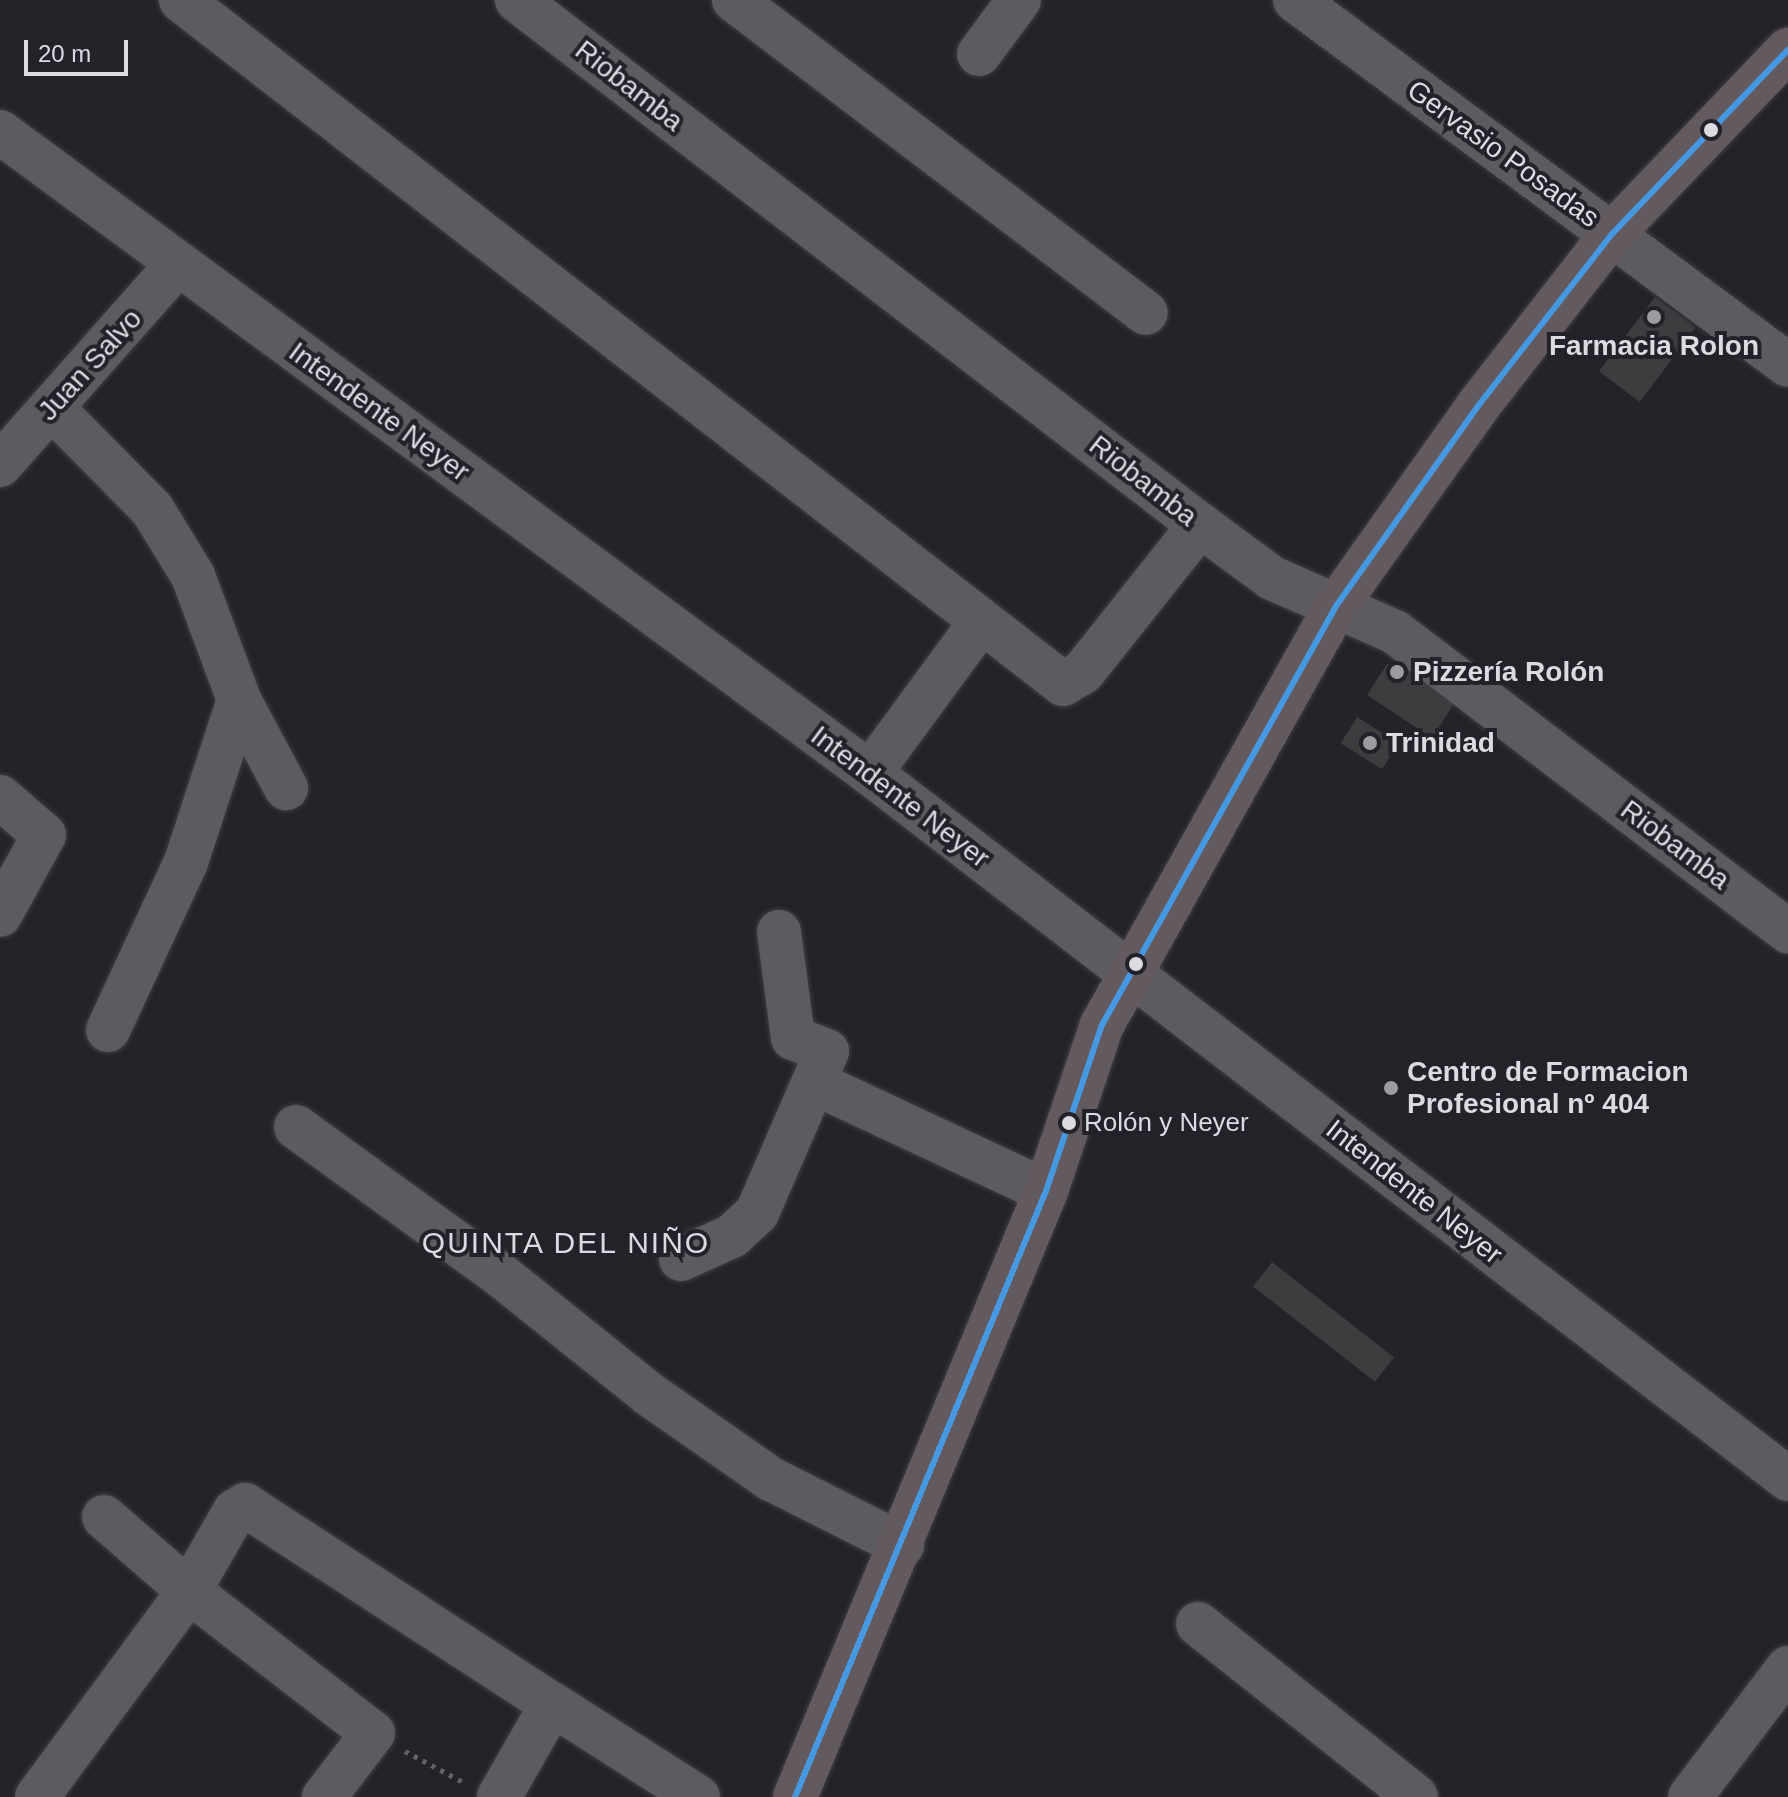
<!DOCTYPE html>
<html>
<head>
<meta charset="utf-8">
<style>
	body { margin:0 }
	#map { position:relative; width:1788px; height:1797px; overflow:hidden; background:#242328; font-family:Arial,sans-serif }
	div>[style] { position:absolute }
	.building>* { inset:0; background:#3e3c3e; transform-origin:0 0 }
	.path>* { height:5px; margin-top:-2.5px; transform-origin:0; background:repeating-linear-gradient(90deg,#626265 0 4px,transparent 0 10px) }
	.roads { filter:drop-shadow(0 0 2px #3f3e43) drop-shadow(0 0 2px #3f3e43) }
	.minor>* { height:44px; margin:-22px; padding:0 22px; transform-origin:22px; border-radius:22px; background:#5c5b5f }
	.major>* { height:44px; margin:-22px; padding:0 22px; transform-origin:22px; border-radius:22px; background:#635a60 }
	.bus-1>* { height:6px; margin:-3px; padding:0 3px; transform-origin:3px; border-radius:3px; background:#4699e1 }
	.dots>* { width:22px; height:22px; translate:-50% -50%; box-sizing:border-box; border:4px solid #23212a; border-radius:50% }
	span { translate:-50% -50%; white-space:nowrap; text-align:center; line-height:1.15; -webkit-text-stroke:8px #23212a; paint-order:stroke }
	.bus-label { font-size:26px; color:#dcdbe1 }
	.left { translate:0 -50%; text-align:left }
	.street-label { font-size:28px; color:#dcdbe1 }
	.poi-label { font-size:28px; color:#dcdbe1; font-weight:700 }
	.neighbourhood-label { font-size:30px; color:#dcdbe1; letter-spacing:2px }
	.scale { position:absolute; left:24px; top:40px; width:104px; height:36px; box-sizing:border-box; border:4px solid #dcdbe1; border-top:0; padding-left:10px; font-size:24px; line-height:28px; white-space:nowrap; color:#dcdbe1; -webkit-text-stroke:6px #23212a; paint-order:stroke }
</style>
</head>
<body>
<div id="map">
	<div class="building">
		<div style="left:1655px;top:297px;width:51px;height:93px;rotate:37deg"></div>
		<div style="clip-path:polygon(1408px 663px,1459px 696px,1432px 738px,1367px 695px,1387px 664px)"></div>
		<div style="left:1357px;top:717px;width:49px;height:31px;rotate:32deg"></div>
		<div style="left:1272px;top:1262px;width:155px;height:31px;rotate:38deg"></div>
	</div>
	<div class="path">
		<div style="left:405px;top:1751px;width:66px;rotate:28.1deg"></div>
	</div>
	<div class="roads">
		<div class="minor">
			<div style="left:181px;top:0;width:1116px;rotate:37.79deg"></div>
			<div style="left:1063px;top:684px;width:23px;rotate:-31deg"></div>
			<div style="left:1083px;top:672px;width:188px;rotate:-51.5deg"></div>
			<div style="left:517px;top:0;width:861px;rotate:37.55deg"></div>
			<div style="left:1200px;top:525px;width:89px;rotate:36.4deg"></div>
			<div style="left:1272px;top:578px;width:134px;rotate:23.7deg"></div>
			<div style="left:1395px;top:632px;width:494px;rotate:37.3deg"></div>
			<div style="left:734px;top:0;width:517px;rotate:37.22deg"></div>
			<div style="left:1295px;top:0;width:613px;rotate:36.51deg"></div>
			<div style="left:979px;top:54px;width:67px;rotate:-53.5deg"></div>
			<div style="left:0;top:132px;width:1081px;rotate:36.38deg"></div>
			<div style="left:870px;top:773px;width:1158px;rotate:37.56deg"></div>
			<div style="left:52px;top:408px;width:142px;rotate:45.3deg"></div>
			<div style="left:152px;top:509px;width:79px;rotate:58.5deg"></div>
			<div style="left:193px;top:576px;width:132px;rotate:69.6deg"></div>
			<div style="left:239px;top:700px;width:100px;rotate:61.9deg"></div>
			<div style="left:0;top:465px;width:268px;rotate:-48.5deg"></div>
			<div style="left:870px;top:773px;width:187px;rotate:-53.7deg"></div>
			<div style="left:0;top:797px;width:58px;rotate:40.8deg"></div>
			<div style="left:44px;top:835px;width:91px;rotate:118.8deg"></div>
			<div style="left:108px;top:1030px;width:185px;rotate:-65.1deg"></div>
			<div style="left:186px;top:862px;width:170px;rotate:-71.9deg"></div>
			<div style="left:815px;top:1083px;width:255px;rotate:25.1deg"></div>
			<div style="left:296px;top:1127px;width:249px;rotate:35.9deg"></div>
			<div style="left:498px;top:1273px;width:193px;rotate:38.7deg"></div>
			<div style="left:649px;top:1394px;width:149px;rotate:34.9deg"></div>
			<div style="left:771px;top:1479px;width:147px;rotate:26.7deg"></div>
			<div style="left:681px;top:1259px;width:56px;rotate:-24.3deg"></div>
			<div style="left:732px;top:1236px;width:34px;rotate:-43deg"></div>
			<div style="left:757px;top:1213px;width:176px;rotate:-66.6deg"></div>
			<div style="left:827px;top:1051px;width:36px;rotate:-159deg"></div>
			<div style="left:793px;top:1038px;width:107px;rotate:-97.5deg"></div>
			<div style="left:104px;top:1517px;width:113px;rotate:41deg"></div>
			<div style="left:189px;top:1591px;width:232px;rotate:37.7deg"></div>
			<div style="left:373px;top:1733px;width:81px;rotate:127.4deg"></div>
			<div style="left:1198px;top:1624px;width:278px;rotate:38.4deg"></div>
			<div style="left:37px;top:1797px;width:256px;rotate:-53.6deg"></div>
			<div style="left:189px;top:1591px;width:92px;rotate:-60.1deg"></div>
			<div style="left:235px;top:1511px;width:12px;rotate:-31deg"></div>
			<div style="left:245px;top:1505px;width:366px;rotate:33deg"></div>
			<div style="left:499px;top:1797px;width:107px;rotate:-60.3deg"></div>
			<div style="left:552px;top:1704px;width:173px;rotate:32.5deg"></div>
			<div style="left:1690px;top:1797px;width:162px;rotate:-52.8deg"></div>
		</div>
		<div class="major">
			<div style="left:795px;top:1797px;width:656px;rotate:-67.5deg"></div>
			<div style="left:1046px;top:1191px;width:175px;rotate:-71.4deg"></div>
			<div style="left:1102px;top:1025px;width:480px;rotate:-60.8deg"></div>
			<div style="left:1336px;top:606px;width:245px;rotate:-54.6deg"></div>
			<div style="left:1478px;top:406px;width:218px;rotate:-52.1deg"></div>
			<div style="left:1612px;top:234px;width:255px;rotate:-46.3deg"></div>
		</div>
	</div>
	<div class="bus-1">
		<div style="left:795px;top:1797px;width:656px;rotate:-67.5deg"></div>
		<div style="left:1046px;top:1191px;width:175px;rotate:-71.4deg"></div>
		<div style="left:1102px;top:1025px;width:480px;rotate:-60.8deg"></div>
		<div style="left:1336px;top:606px;width:245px;rotate:-54.6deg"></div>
		<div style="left:1478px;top:406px;width:218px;rotate:-52.1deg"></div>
		<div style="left:1612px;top:234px;width:255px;rotate:-46.3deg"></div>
	</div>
	<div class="dots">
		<div style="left:1711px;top:130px;background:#dcdbe1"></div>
		<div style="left:1654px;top:317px;background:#9c9ba0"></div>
		<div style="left:1397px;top:672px;background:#9c9ba0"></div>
		<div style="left:1370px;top:743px;background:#9c9ba0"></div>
		<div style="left:1136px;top:964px;background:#dcdbe1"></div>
		<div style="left:1391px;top:1088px;background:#9c9ba0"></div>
		<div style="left:1069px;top:1123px;background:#dcdbe1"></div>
	</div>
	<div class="bus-label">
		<span class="left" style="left:1084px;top:1123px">Rolón y Neyer</span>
	</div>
	<div class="street-label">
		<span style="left:629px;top:86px;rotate:38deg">Riobamba</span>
		<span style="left:1503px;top:154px;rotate:36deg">Gervasio Posadas</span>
		<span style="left:90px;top:365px;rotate:-48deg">Juan Salvo</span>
		<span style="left:379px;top:412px;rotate:36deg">Intendente Neyer</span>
		<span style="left:1143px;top:481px;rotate:38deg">Riobamba</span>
		<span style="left:900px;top:797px;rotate:37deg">Intendente Neyer</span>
		<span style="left:1675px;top:845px;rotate:37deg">Riobamba</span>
		<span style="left:1414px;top:1192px;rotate:38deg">Intendente Neyer</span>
	</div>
	<div class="poi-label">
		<span style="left:1654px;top:346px">Farmacia Rolon</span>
		<span class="left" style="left:1413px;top:672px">Pizzería Rolón</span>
		<span class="left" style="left:1386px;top:743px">Trinidad</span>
		<span class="left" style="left:1407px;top:1088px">Centro de Formacion<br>Profesional nº 404</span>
	</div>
	<div class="neighbourhood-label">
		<span style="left:566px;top:1243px">QUINTA DEL NIÑO</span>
	</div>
	<div class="scale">20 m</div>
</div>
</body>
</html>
